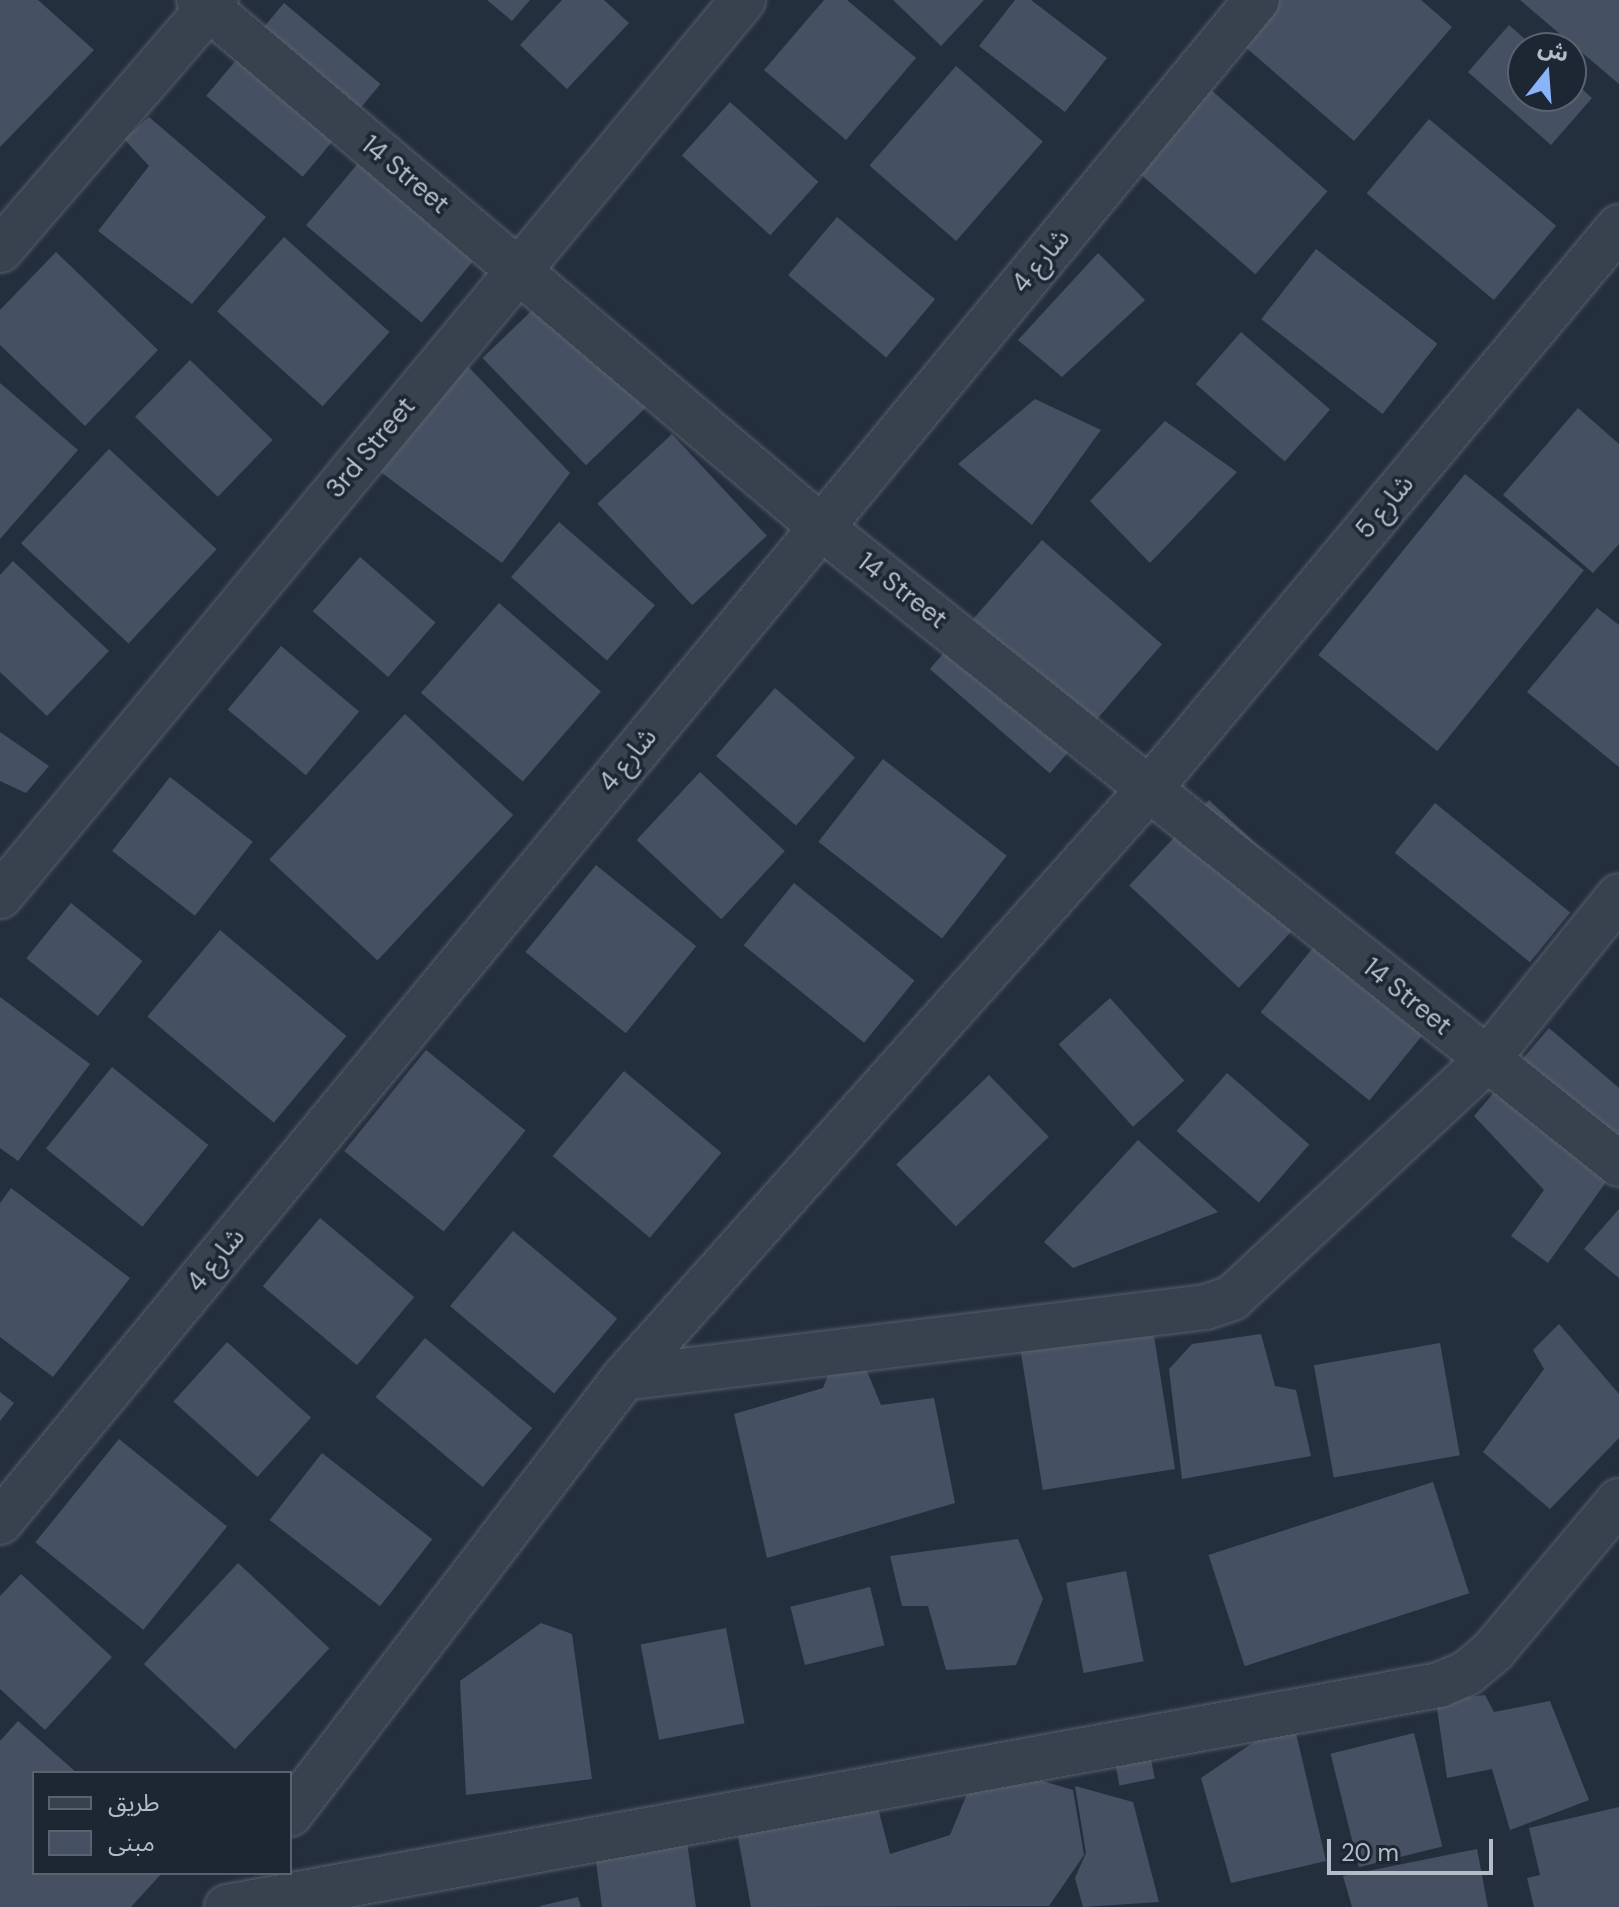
<!DOCTYPE html>
<html>
<head>
<meta charset="utf-8">
<style>
	body { margin:0 }
	#map { position:relative; width:1619px; height:1907px; overflow:hidden; background:#242f3e; font-family:"DM Sans","Noto Sans Arabic",sans-serif }
	div>[style] { position:absolute }
	.building>* { inset:0; background:#455162; transform-origin:0 0 }
	.roads { filter:drop-shadow(0 0 2px #565f6c) drop-shadow(0 0 2px #565f6c) }
	.minor>* { height:44px; margin:-22px; padding:0 22px; transform-origin:22px; border-radius:22px; background:#38414e }
	span { translate:-50% -50%; white-space:nowrap; text-align:center; line-height:1.15; -webkit-text-stroke:7px #1d2633; paint-order:stroke }
	.street-label { font-size:26px; color:#b4bcc9 }
	.legend { position:absolute; left:32px; top:1771px; width:260px; height:104px; box-sizing:border-box; background:#1d2633; border:2px solid #59626f; margin:0; padding:10px 14px; list-style:none; font-size:24px; color:#b4bcc9 }
	.legend li { display:flex; align-items:center; gap:16px; height:40px }
	.legend b { width:40px; border:2px solid #59626f }
	.north { position:absolute; left:1507px; top:32px; width:80px; height:80px; box-sizing:border-box; background:#1d2633; border:2px solid #59626f; border-radius:50%; rotate:17deg; font-size:22px; font-weight:700; line-height:32px; text-align:center; color:#b4bcc9 }
	.north::after { content:''; display:block; margin:auto; width:28px; height:36px; background:#8ab4f8; clip-path:polygon(50% 0,100% 100%,50% 72%,0 100%) }
	.scale { position:absolute; left:1327px; top:1839px; width:166px; height:36px; box-sizing:border-box; border:4px solid #b4bcc9; border-top:0; padding-left:10px; font-size:24px; line-height:28px; white-space:nowrap; color:#b4bcc9; -webkit-text-stroke:6px #1d2633; paint-order:stroke }
</style>
</head>
<body>
<div id="map">
	<div class="building">
		<div style="clip-path:polygon(0 0,38px 0,94px 50px,0 147px)"></div>
		<div style="clip-path:polygon(487px 0,530px 0,512px 21px)"></div>
		<div style="clip-path:polygon(562px 0,604px 0,629px 23px,567px 89px,520px 45px)"></div>
		<div style="clip-path:polygon(824px 0,847px 0,916px 58px,846px 140px,764px 70px)"></div>
		<div style="clip-path:polygon(893px 0,984px 0,941px 46px)"></div>
		<div style="clip-path:polygon(1015px 0,1031px 0,1107px 58px,1065px 112px,979px 46px)"></div>
		<div style="clip-path:polygon(1268px 0,1421px 0,1452px 27px,1354px 141px,1236px 39px)"></div>
		<div style="clip-path:polygon(1520px 0,1619px 0,1619px 84px)"></div>
		<div style="left:284px;top:3px;width:126px;height:121px;rotate:40deg"></div>
		<div style="clip-path:polygon(1509px 25px,1535px 48px,1523px 48px,1523px 96px,1571px 96px,1571px 79px,1592px 98px,1551px 145px,1468px 72px)"></div>
		<div style="left:956px;top:66px;width:115px;height:132px;rotate:41deg"></div>
		<div style="left:1203px;top:83px;width:165px;height:110px;rotate:41deg"></div>
		<div style="left:730px;top:102px;width:119px;height:72px;rotate:42deg"></div>
		<div style="clip-path:polygon(149px 117px,266px 217px,192px 304px,98px 231px,149px 166px,124px 139px)"></div>
		<div style="left:1429px;top:119px;width:166px;height:97px;rotate:40deg"></div>
		<div style="left:360px;top:161px;width:151px;height:84px;rotate:40deg"></div>
		<div style="left:837px;top:217px;width:128px;height:76px;rotate:40deg"></div>
		<div style="left:284px;top:237px;width:142px;height:100px;rotate:42deg"></div>
		<div style="left:1316px;top:249px;width:154px;height:89px;rotate:38deg"></div>
		<div style="clip-path:polygon(56px 252px,158px 350px,85px 426px,0 345px,0 310px)"></div>
		<div style="clip-path:polygon(1098px 253px,1145px 300px,1062px 377px,1018px 340px)"></div>
		<div style="left:553px;top:290px;width:149px;height:98px;rotate:46deg"></div>
		<div style="left:1241px;top:332px;width:118px;height:69px;rotate:41deg"></div>
		<div style="clip-path:polygon(458px 356px,570px 473px,502px 563px,370px 464px)"></div>
		<div style="left:190px;top:360px;width:115px;height:79px;rotate:44deg"></div>
		<div style="clip-path:polygon(0 383px,78px 450px,0 539px)"></div>
		<div style="clip-path:polygon(1035px 399px,1101px 430px,1032px 525px,958px 464px)"></div>
		<div style="clip-path:polygon(1578px 408px,1619px 444px,1619px 544px,1593px 573px,1503px 495px)"></div>
		<div style="clip-path:polygon(1165px 421px,1237px 472px,1150px 563px,1090px 501px)"></div>
		<div style="left:672px;top:434px;width:139px;height:102px;rotate:47deg"></div>
		<div style="left:109px;top:449px;width:147px;height:129px;rotate:43deg"></div>
		<div style="left:1465px;top:474px;width:153px;height:233px;rotate:39deg"></div>
		<div style="left:559px;top:522px;width:127px;height:73px;rotate:41deg"></div>
		<div style="left:1042px;top:540px;width:159px;height:171px;rotate:41deg"></div>
		<div style="left:360px;top:557px;width:100px;height:72px;rotate:41deg"></div>
		<div style="clip-path:polygon(13px 561px,109px 651px,47px 716px,0 672px,0 575px)"></div>
		<div style="left:499px;top:603px;width:135px;height:119px;rotate:41deg"></div>
		<div style="clip-path:polygon(1597px 608px,1619px 625px,1619px 767px,1527px 692px)"></div>
		<div style="left:281px;top:646px;width:102px;height:83px;rotate:40deg"></div>
		<div style="left:775px;top:688px;width:106px;height:90px;rotate:41deg"></div>
		<div style="left:405px;top:714px;width:148px;height:199px;rotate:43deg"></div>
		<div style="clip-path:polygon(0 732px,49px 766px,26px 793px,0 781px)"></div>
		<div style="left:883px;top:759px;width:157px;height:105px;rotate:38deg"></div>
		<div style="left:700px;top:772px;width:116px;height:93px;rotate:43deg"></div>
		<div style="left:170px;top:777px;width:105px;height:94px;rotate:38deg"></div>
		<div style="left:1209px;top:800px;width:150px;height:117px;rotate:43deg"></div>
		<div style="left:1435px;top:803px;width:174px;height:64px;rotate:39deg"></div>
		<div style="left:596px;top:865px;width:129px;height:112px;rotate:39deg"></div>
		<div style="left:794px;top:883px;width:155px;height:80px;rotate:39deg"></div>
		<div style="left:71px;top:903px;width:92px;height:71px;rotate:39deg"></div>
		<div style="left:1333px;top:923px;width:140px;height:115px;rotate:39deg"></div>
		<div style="left:220px;top:930px;width:165px;height:113px;rotate:40deg"></div>
		<div style="clip-path:polygon(0 997px,90px 1064px,18px 1161px,0 1148px)"></div>
		<div style="left:1110px;top:998px;width:111px;height:69px;rotate:48deg"></div>
		<div style="clip-path:polygon(1549px 1028px,1619px 1088px,1619px 1164px,1548px 1263px,1511px 1236px,1544px 1190px,1474px 1116px)"></div>
		<div style="left:426px;top:1050px;width:128px;height:130px;rotate:39deg"></div>
		<div style="left:112px;top:1067px;width:124px;height:105px;rotate:39deg"></div>
		<div style="left:624px;top:1071px;width:127px;height:111px;rotate:40deg"></div>
		<div style="left:1227px;top:1073px;width:109px;height:77px;rotate:41deg"></div>
		<div style="left:989px;top:1075px;width:86px;height:129px;rotate:46deg"></div>
		<div style="clip-path:polygon(1138px 1140px,1218px 1212px,1073px 1268px,1044px 1242px)"></div>
		<div style="clip-path:polygon(11px 1188px,130px 1278px,53px 1377px,0 1337px,0 1203px)"></div>
		<div style="clip-path:polygon(1619px 1209px,1619px 1278px,1584px 1249px)"></div>
		<div style="left:320px;top:1218px;width:123px;height:89px;rotate:40deg"></div>
		<div style="left:513px;top:1231px;width:136px;height:98px;rotate:40deg"></div>
		<div style="left:1151px;top:1317px;width:154px;height:134px;rotate:81deg"></div>
		<div style="clip-path:polygon(1559px 1324px,1619px 1394px,1619px 1438px,1550px 1509px,1483px 1452px,1544px 1369px,1533px 1350px)"></div>
		<div style="clip-path:polygon(1261px 1334px,1275px 1386px,1296px 1390px,1311px 1456px,1182px 1479px,1169px 1369px,1192px 1344px)"></div>
		<div style="left:425px;top:1338px;width:140px;height:77px;rotate:40deg"></div>
		<div style="left:227px;top:1342px;width:113px;height:80px;rotate:42deg"></div>
		<div style="left:1440px;top:1343px;width:114px;height:128px;rotate:80deg"></div>
		<div style="clip-path:polygon(859px 1352px,881px 1405px,934px 1398px,955px 1503px,767px 1558px,734px 1414px,823px 1388px,835px 1357px)"></div>
		<div style="clip-path:polygon(0 1392px,14px 1403px,0 1421px)"></div>
		<div style="left:119px;top:1439px;width:139px;height:133px;rotate:39deg"></div>
		<div style="left:322px;top:1453px;width:140px;height:85px;rotate:38deg"></div>
		<div style="left:1433px;top:1482px;width:117px;height:236px;rotate:72deg"></div>
		<div style="clip-path:polygon(1018px 1539px,1043px 1599px,1016px 1665px,946px 1670px,928px 1606px,902px 1606px,890px 1556px)"></div>
		<div style="left:238px;top:1563px;width:125px;height:138px;rotate:43deg"></div>
		<div style="left:1126px;top:1571px;width:92px;height:61px;rotate:79deg"></div>
		<div style="clip-path:polygon(21px 1574px,112px 1657px,45px 1730px,0 1689px,0 1596px)"></div>
		<div style="left:870px;top:1587px;width:60px;height:82px;rotate:76deg"></div>
		<div style="clip-path:polygon(541px 1623px,572px 1634px,592px 1779px,466px 1795px,460px 1681px)"></div>
		<div style="left:726px;top:1628px;width:97px;height:87px;rotate:79deg"></div>
		<div style="clip-path:polygon(1485px 1695px,1494px 1712px,1550px 1701px,1589px 1800px,1510px 1830px,1492px 1769px,1447px 1778px,1436px 1701px)"></div>
		<div style="clip-path:polygon(1292px 1716px,1326px 1861px,1231px 1883px,1201px 1778px)"></div>
		<div style="clip-path:polygon(18px 1721px,77px 1773px,34px 1773px,34px 1873px,162px 1873px,131px 1907px,0 1907px,0 1741px)"></div>
		<div style="left:1414px;top:1733px;width:117px;height:86px;rotate:76deg"></div>
		<div style="left:1150px;top:1754px;width:25px;height:36px;rotate:79deg"></div>
		<div style="clip-path:polygon(999px 1768px,1073px 1790px,1084px 1855px,1049px 1906px,751px 1907px,733px 1810px,871px 1781px,890px 1854px,950px 1835px,974px 1777px)"></div>
		<div style="clip-path:polygon(1075px 1786px,1133px 1802px,1159px 1902px,1083px 1907px,1075px 1878px,1086px 1853px)"></div>
		<div style="clip-path:polygon(1619px 1807px,1619px 1907px,1534px 1907px,1527px 1878px,1540px 1875px,1529px 1828px)"></div>
		<div style="clip-path:polygon(686px 1834px,696px 1907px,602px 1907px,594px 1846px)"></div>
		<div style="clip-path:polygon(1477px 1849px,1488px 1907px,1352px 1907px,1343px 1876px)"></div>
		<div style="clip-path:polygon(578px 1897px,581px 1907px,540px 1907px,540px 1906px)"></div>
	</div>
	<div class="roads">
		<div class="minor">
			<div style="left:199px;top:0;width:815px;rotate:40.27deg"></div>
			<div style="left:821px;top:527px;width:1021px;rotate:38.6deg"></div>
			<div style="left:0;top:250px;width:330px;rotate:-49.2deg"></div>
			<div style="left:0;top:896px;width:1164px;rotate:-50.33deg"></div>
			<div style="left:624px;top:1378px;width:586px;rotate:-6.96deg"></div>
			<div style="left:1206px;top:1307px;width:28px;rotate:-19deg"></div>
			<div style="left:1232px;top:1298px;width:346px;rotate:-43deg"></div>
			<div style="left:1485px;top:1062px;width:213px;rotate:-51.1deg"></div>
			<div style="left:0;top:1522px;width:1974px;rotate:-50.45deg"></div>
			<div style="left:290px;top:1814px;width:549px;rotate:-52.55deg"></div>
			<div style="left:624px;top:1378px;width:792px;rotate:-48.28deg"></div>
			<div style="left:1151px;top:787px;width:730px;rotate:-50.11deg"></div>
			<div style="left:227px;top:1907px;width:1232px;rotate:-10.38deg"></div>
			<div style="left:1439px;top:1685px;width:30px;rotate:-23deg"></div>
			<div style="left:1467px;top:1673px;width:34px;rotate:-40deg"></div>
			<div style="left:1493px;top:1651px;width:196px;rotate:-50deg"></div>
		</div>
	</div>
	<div class="street-label">
		<span style="left:405px;top:175px;rotate:40deg">14 Street</span>
		<span style="left:1041px;top:261px;rotate:-50deg">شارع 4</span>
		<span style="left:371px;top:448px;rotate:-50deg">3rd Street</span>
		<span style="left:1385px;top:507px;rotate:-50deg">شارع 5</span>
		<span style="left:902px;top:591px;rotate:38deg">14 Street</span>
		<span style="left:628px;top:760px;rotate:-50deg">شارع 4</span>
		<span style="left:1407px;top:997px;rotate:39deg">14 Street</span>
		<span style="left:216px;top:1260px;rotate:-50deg">شارع 4</span>
	</div>
	<ul class="legend">
	<li><b style="height:10px;background:#38414e"></b>طريق</li>
	<li><b style="height:22px;background:#455162"></b>مبنى</li>
	</ul>
	<div class="north">ش</div>
	<div class="scale">20 m</div>
</div>
</body>
</html>
